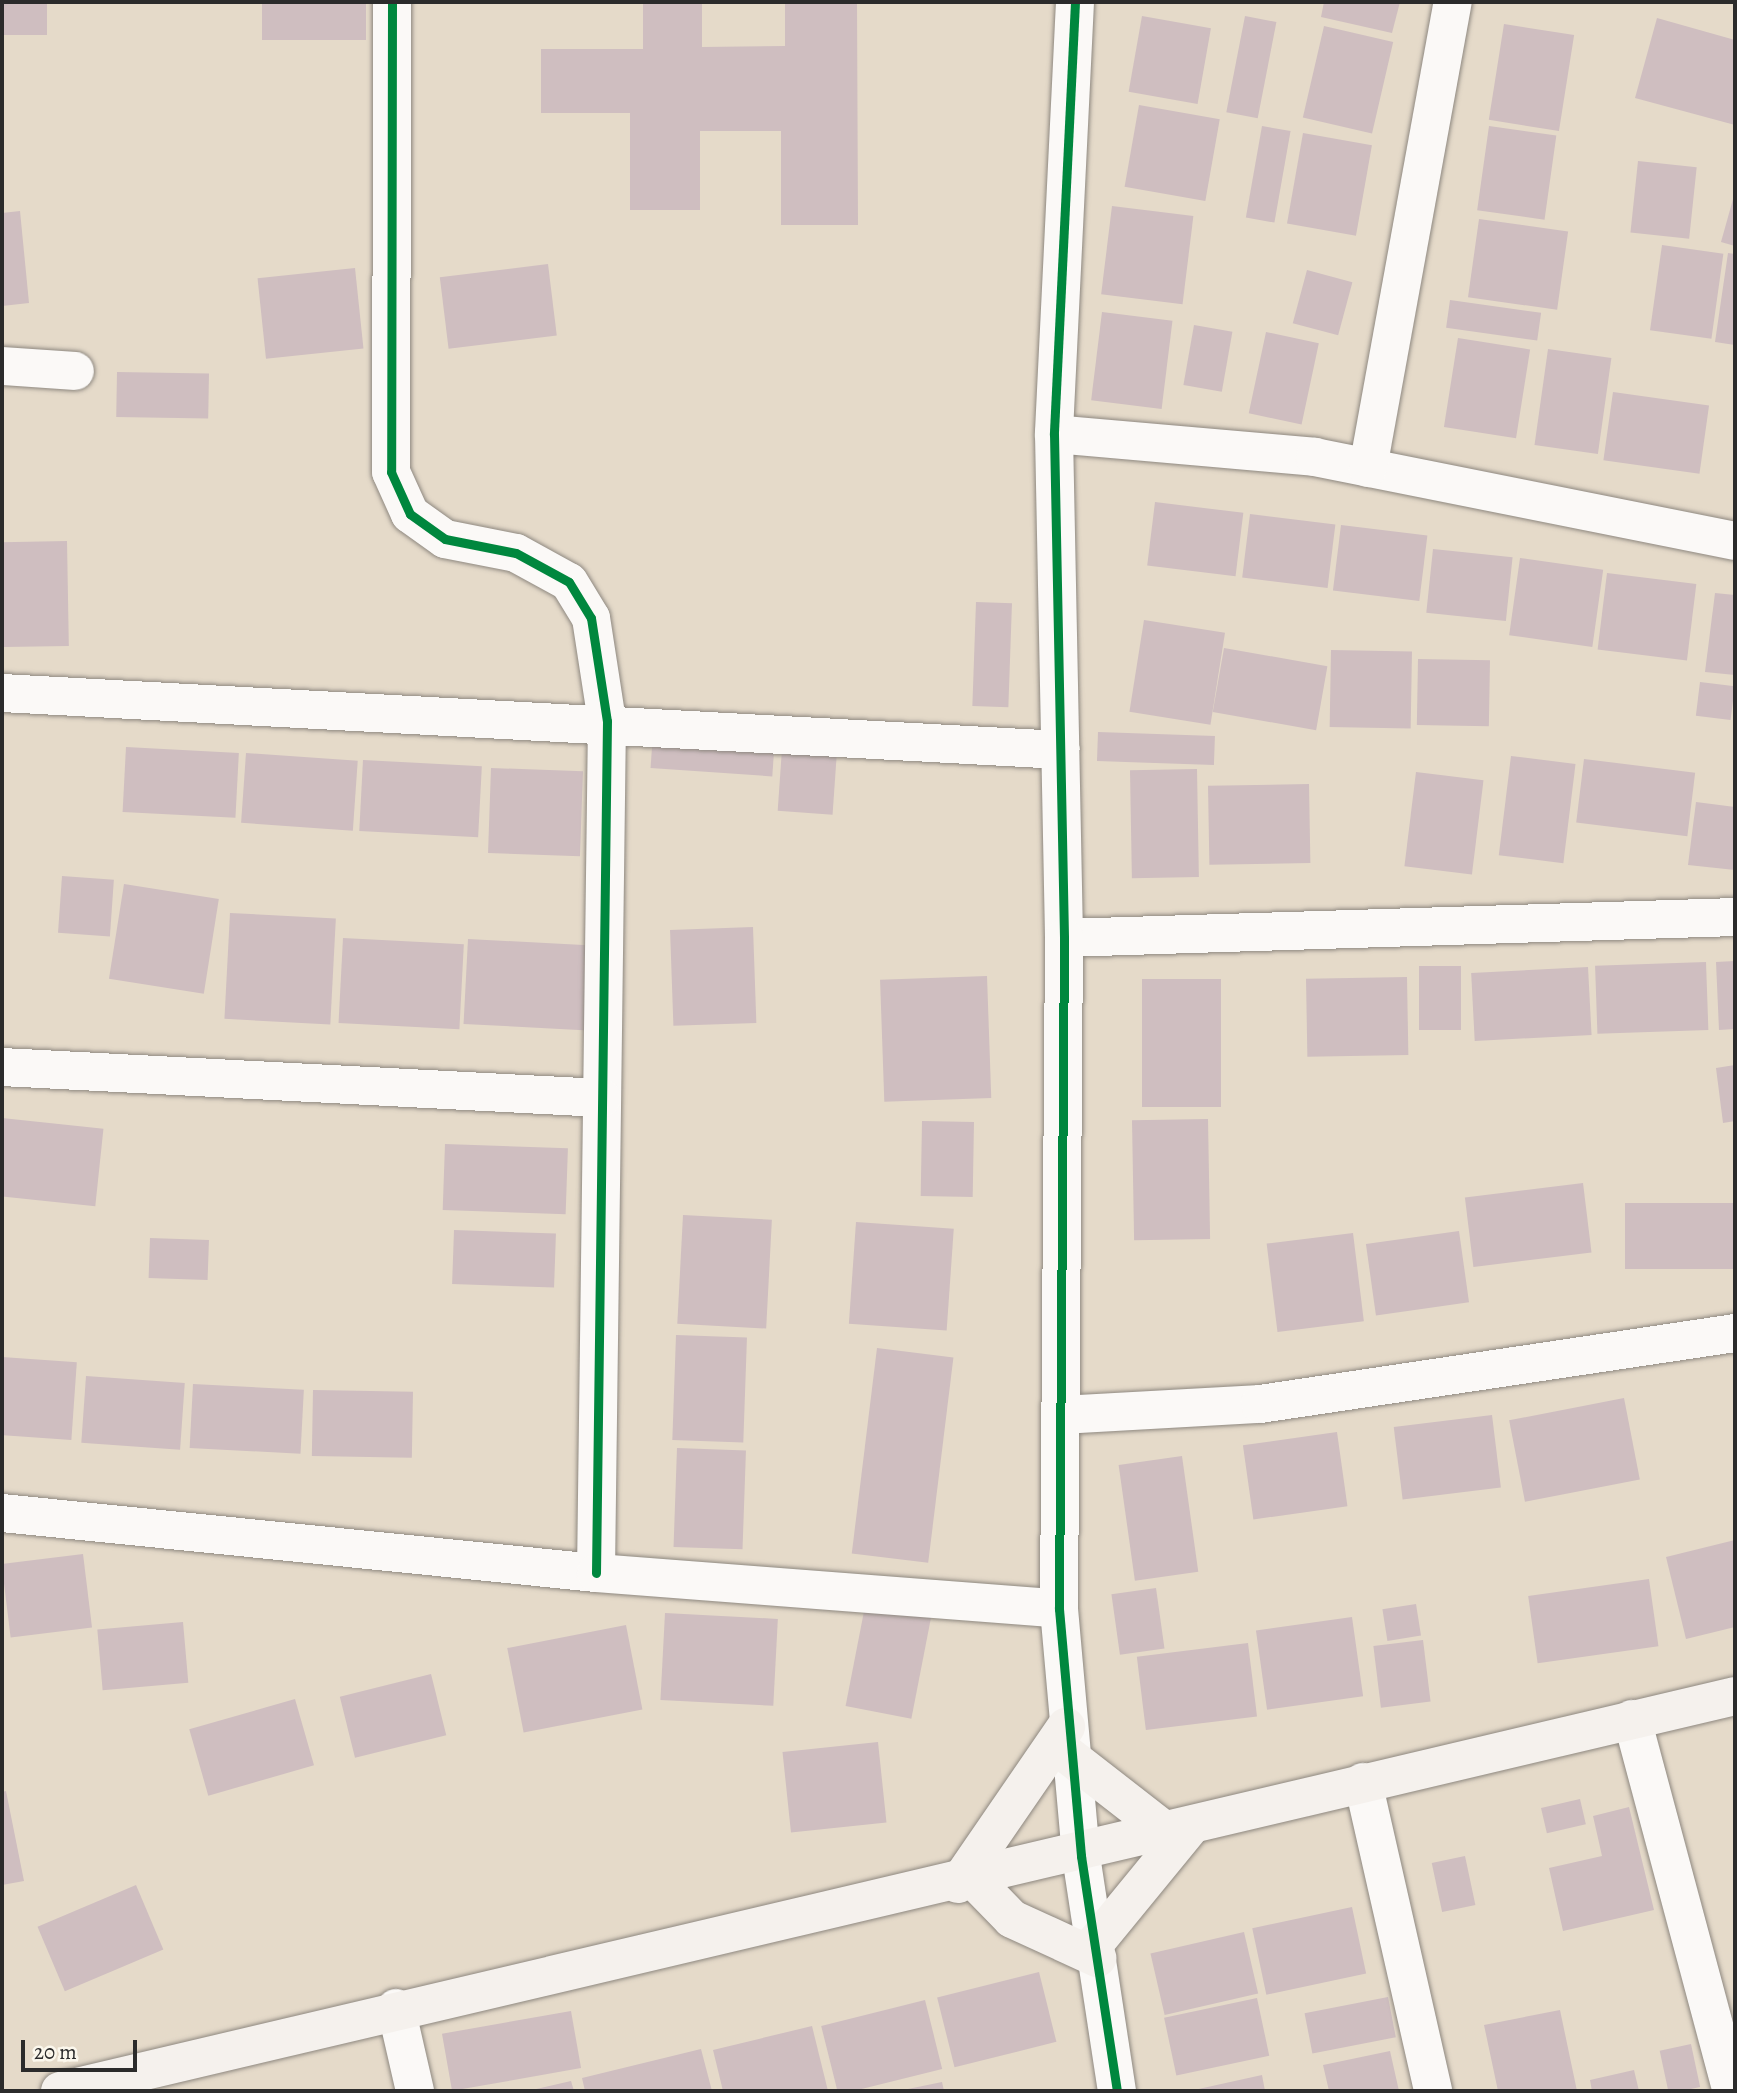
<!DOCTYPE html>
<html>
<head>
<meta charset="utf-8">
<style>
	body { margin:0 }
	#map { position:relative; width:1737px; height:2093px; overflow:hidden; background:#e5dac9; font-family:Alegreya,serif }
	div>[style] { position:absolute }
	.building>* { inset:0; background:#cfbec0; transform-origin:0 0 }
	.roads { filter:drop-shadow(0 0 2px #8e8880) drop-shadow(0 0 2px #8e8880) }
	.minor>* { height:38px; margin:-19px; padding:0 19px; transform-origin:19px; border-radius:19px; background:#fbf9f7 }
	.tertiary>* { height:38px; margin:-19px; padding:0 19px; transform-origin:19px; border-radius:19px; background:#fbf9f7 }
	.secondary>* { height:38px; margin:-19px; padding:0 19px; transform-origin:19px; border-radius:19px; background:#f5f1ed }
	.cycleway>* { height:9px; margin:-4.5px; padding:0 4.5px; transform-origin:4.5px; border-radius:4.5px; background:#00873e }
	span { translate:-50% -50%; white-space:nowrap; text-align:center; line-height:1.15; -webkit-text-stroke:6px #fbf7ec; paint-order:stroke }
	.frame { position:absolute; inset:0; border:4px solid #2b2b2b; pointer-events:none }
	.scale { position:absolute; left:21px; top:2040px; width:116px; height:32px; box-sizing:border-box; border:4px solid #2b2b2b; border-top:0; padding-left:9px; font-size:21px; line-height:24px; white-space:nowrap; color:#2b2b2b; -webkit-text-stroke:5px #fbf7ec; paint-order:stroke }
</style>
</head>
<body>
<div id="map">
	<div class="building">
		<div style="left:2px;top:2px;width:45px;height:33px"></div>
		<div style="left:262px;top:2px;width:104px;height:38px"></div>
		<div style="clip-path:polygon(643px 2px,702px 2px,702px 47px,785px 46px,785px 2px,857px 2px,858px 225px,781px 225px,781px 131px,700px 131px,700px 210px,630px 210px,630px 113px,541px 113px,541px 49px,643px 49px)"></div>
		<div style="clip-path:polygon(1324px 2px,1400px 2px,1392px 33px,1321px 17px)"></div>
		<div style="left:1142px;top:16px;width:70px;height:77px;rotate:10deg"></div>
		<div style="left:1245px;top:16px;width:32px;height:98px;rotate:11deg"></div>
		<div style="clip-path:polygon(1657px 18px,1735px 40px,1735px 125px,1635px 98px)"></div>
		<div style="left:1504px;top:24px;width:71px;height:97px;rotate:9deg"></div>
		<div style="left:1324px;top:26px;width:71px;height:94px;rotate:13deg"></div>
		<div style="left:1139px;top:105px;width:82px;height:83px;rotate:10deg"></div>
		<div style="left:1262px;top:126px;width:29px;height:93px;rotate:10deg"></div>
		<div style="left:1489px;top:126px;width:68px;height:85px;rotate:8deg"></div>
		<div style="left:1303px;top:133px;width:70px;height:92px;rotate:10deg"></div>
		<div style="left:1638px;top:161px;width:59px;height:72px;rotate:6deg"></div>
		<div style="clip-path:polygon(1735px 192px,1735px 246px,1721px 242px)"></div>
		<div style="left:1112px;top:206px;width:82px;height:89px;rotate:7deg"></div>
		<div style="clip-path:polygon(20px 211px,29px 303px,2px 306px,2px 213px)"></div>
		<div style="left:1479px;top:219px;width:90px;height:79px;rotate:8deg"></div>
		<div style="left:1662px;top:245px;width:62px;height:86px;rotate:8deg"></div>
		<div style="clip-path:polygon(1728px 253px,1735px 254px,1735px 345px,1715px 342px)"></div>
		<div style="left:548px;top:264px;width:72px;height:109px;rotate:83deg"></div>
		<div style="left:355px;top:268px;width:81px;height:98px;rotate:84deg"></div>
		<div style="left:1307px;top:270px;width:47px;height:55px;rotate:15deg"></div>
		<div style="left:1450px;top:300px;width:92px;height:28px;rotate:8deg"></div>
		<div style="left:1102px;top:312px;width:71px;height:89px;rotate:7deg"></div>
		<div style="left:1194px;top:325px;width:39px;height:61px;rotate:10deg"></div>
		<div style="left:1266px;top:332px;width:54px;height:83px;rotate:12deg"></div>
		<div style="left:1458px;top:338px;width:73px;height:90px;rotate:9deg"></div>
		<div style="left:1548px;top:349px;width:64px;height:97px;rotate:8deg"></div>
		<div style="left:117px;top:372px;width:92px;height:45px;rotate:1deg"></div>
		<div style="left:1613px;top:392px;width:97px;height:69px;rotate:8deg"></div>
		<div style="left:1155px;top:502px;width:89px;height:64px;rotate:7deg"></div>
		<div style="left:1250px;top:514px;width:86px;height:64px;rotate:7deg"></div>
		<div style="left:1341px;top:525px;width:87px;height:66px;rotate:7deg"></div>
		<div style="left:67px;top:541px;width:105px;height:65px;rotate:89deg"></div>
		<div style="left:1433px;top:549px;width:80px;height:64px;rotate:6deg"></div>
		<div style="left:1520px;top:558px;width:84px;height:78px;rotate:8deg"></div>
		<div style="left:1607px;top:573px;width:90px;height:77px;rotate:7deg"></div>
		<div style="clip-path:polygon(1715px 593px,1735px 595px,1735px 675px,1705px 672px)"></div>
		<div style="left:976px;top:602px;width:36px;height:104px;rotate:2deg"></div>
		<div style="left:1144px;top:620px;width:82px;height:93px;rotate:9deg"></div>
		<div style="left:1224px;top:648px;width:105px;height:65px;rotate:10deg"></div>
		<div style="left:1331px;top:650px;width:81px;height:77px;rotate:1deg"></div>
		<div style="left:1418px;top:659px;width:72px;height:66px;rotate:1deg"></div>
		<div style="left:1700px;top:682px;width:35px;height:34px;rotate:7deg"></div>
		<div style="left:1098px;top:732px;width:117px;height:29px;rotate:2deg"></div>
		<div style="left:653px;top:733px;width:122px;height:35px;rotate:4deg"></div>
		<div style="left:126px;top:747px;width:113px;height:65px;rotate:3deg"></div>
		<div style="left:782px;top:749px;width:55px;height:62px;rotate:4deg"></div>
		<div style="left:246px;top:753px;width:112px;height:70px;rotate:4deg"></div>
		<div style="left:1511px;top:756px;width:65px;height:100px;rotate:7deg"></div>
		<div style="left:1584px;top:759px;width:112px;height:64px;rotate:7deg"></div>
		<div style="left:363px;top:760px;width:119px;height:71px;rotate:3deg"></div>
		<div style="left:491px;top:768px;width:92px;height:85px;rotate:2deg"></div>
		<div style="left:1197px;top:769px;width:108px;height:67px;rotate:89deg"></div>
		<div style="left:1416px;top:772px;width:68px;height:95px;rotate:7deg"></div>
		<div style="left:1309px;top:784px;width:79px;height:101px;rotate:89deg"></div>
		<div style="clip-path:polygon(1696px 802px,1735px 807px,1735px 870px,1688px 865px)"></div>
		<div style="left:62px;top:876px;width:52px;height:57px;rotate:4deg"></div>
		<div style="left:124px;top:884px;width:96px;height:96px;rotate:9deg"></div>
		<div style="left:230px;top:913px;width:106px;height:106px;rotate:3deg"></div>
		<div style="left:753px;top:927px;width:96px;height:83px;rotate:88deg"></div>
		<div style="left:343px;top:938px;width:121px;height:85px;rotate:3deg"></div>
		<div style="left:468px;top:939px;width:125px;height:85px;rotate:3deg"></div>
		<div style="clip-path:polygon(1735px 961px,1735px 1029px,1719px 1030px,1716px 962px)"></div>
		<div style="left:1706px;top:962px;width:68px;height:111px;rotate:88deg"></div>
		<div style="left:1461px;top:966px;width:64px;height:42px;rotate:90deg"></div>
		<div style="left:1588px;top:967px;width:68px;height:117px;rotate:87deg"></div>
		<div style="left:987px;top:976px;width:122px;height:107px;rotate:88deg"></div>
		<div style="left:1407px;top:977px;width:78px;height:101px;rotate:89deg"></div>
		<div style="left:1221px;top:979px;width:128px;height:79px;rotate:90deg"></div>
		<div style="clip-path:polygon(1735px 1065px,1735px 1121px,1723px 1123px,1716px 1068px)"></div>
		<div style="left:2px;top:1118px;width:102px;height:78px;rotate:6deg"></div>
		<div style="left:1208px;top:1119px;width:120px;height:76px;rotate:89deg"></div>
		<div style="left:922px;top:1121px;width:52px;height:75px;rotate:1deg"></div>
		<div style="left:445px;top:1144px;width:123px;height:66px;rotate:2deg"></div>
		<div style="left:1583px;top:1183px;width:70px;height:119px;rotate:83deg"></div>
		<div style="left:1735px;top:1203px;width:66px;height:110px;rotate:90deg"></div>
		<div style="left:683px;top:1215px;width:89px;height:109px;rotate:3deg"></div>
		<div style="left:856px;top:1222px;width:98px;height:102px;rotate:4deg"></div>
		<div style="left:454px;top:1230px;width:102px;height:54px;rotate:2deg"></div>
		<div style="left:1459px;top:1231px;width:72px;height:94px;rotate:82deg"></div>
		<div style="left:1353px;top:1233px;width:89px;height:87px;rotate:83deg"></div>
		<div style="left:150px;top:1238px;width:59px;height:40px;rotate:2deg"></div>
		<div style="left:676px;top:1335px;width:71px;height:105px;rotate:2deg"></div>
		<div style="left:877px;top:1348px;width:77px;height:207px;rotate:7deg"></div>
		<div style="left:2px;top:1357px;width:75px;height:78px;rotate:4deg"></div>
		<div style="left:86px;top:1376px;width:99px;height:67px;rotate:4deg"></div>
		<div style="left:193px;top:1384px;width:111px;height:64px;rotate:3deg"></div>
		<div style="left:313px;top:1390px;width:100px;height:66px;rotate:1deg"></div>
		<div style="left:1624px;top:1398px;width:83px;height:117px;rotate:79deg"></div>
		<div style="left:1492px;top:1415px;width:73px;height:99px;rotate:83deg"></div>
		<div style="left:1337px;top:1432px;width:75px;height:95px;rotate:82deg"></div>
		<div style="left:677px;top:1448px;width:69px;height:99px;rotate:2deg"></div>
		<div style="left:1182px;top:1456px;width:117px;height:64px;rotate:82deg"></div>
		<div style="clip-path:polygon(1735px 1540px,1735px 1627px,1686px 1639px,1666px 1557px)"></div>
		<div style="left:83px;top:1554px;width:74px;height:82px;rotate:83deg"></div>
		<div style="left:1649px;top:1579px;width:68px;height:122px;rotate:82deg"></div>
		<div style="left:1156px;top:1588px;width:61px;height:45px;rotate:82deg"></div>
		<div style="left:866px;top:1601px;width:67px;height:107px;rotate:11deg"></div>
		<div style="left:1416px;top:1604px;width:32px;height:34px;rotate:81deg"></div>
		<div style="left:665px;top:1613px;width:113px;height:87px;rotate:3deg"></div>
		<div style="left:1352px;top:1617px;width:80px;height:97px;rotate:82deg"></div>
		<div style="left:183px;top:1622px;width:61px;height:86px;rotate:85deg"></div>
		<div style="left:626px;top:1625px;width:86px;height:121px;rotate:79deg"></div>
		<div style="left:1423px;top:1640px;width:62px;height:50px;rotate:83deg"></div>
		<div style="left:1248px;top:1643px;width:74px;height:112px;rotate:83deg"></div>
		<div style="left:431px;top:1674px;width:63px;height:94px;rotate:76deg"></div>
		<div style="left:295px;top:1699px;width:69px;height:110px;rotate:74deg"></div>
		<div style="left:878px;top:1742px;width:81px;height:96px;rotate:84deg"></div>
		<div style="clip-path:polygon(6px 1791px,24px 1881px,2px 1885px,2px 1792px)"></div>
		<div style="left:1580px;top:1799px;width:26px;height:40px;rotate:77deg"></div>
		<div style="clip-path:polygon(1629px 1807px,1654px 1910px,1563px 1931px,1549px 1868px,1602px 1856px,1593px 1816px)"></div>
		<div style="left:1465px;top:1856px;width:50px;height:34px;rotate:78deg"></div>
		<div style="left:136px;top:1885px;width:70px;height:107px;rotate:67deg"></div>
		<div style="left:1352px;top:1907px;width:68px;height:102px;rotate:78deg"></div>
		<div style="left:1244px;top:1932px;width:63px;height:96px;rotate:77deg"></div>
		<div style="left:1039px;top:1972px;width:72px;height:105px;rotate:76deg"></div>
		<div style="left:1388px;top:1997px;width:41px;height:85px;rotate:79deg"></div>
		<div style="left:1257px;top:1998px;width:59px;height:95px;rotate:78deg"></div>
		<div style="left:925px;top:2000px;width:71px;height:107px;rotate:76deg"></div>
		<div style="clip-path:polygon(1560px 2010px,1577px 2091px,1498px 2091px,1484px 2025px)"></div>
		<div style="left:571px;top:2011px;width:58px;height:131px;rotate:80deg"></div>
		<div style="clip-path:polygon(812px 2026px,828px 2091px,723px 2091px,713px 2050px)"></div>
		<div style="left:1691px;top:2044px;width:44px;height:32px;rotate:78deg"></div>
		<div style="clip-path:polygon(701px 2049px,712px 2091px,585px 2091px,582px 2078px)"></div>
		<div style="clip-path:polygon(1390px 2051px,1399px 2091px,1329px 2091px,1323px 2065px)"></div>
		<div style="clip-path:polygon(1634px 2070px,1639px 2091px,1592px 2091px,1590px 2080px)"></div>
		<div style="clip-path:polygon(1262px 2075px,1265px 2091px,1194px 2091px,1194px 2090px)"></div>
		<div style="clip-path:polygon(571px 2081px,574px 2091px,533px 2091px,532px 2090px)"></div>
		<div style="clip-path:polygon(942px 2082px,944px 2091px,903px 2091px,903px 2090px)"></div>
	</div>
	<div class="roads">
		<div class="minor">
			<div style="left:392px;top:2px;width:470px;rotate:90.1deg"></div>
			<div style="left:391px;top:472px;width:46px;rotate:65.7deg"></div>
			<div style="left:410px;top:514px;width:43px;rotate:35.5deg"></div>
			<div style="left:445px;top:539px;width:72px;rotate:11.2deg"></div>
			<div style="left:516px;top:553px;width:60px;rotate:28.7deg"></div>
			<div style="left:569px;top:582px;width:42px;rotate:58.6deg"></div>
			<div style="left:591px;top:618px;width:104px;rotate:81.2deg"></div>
			<div style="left:607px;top:721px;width:852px;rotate:90.74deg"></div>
			<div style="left:2px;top:366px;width:73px;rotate:3.9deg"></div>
			<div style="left:1054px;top:434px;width:262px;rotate:5deg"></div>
			<div style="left:1315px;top:457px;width:428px;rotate:11.3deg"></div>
			<div style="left:1368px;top:468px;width:474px;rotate:-79.7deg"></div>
			<div style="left:2px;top:693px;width:1060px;rotate:3.08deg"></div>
			<div style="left:1064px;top:938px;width:671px;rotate:-1.79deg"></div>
			<div style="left:2px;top:1067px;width:601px;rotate:2.96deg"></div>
			<div style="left:1062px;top:1415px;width:198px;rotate:-3.2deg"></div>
			<div style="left:1260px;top:1404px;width:480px;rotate:-8.5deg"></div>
			<div style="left:2px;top:1513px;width:597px;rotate:5.77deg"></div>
			<div style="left:596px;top:1573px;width:464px;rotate:4.4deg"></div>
			<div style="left:1632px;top:1719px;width:385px;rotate:75deg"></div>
			<div style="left:1363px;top:1782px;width:317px;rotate:77.2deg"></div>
			<div style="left:1081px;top:1856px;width:238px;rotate:81.3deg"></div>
			<div style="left:396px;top:2008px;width:85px;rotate:77.1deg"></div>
		</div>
		<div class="tertiary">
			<div style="left:1075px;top:2px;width:433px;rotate:92.8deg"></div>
			<div style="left:1054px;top:434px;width:504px;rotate:88.86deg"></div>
			<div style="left:1064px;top:938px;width:671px;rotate:90.43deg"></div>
			<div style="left:1059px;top:1609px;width:248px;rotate:84.9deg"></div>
		</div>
		<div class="secondary">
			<div style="left:1069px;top:1756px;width:125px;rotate:37.9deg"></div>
			<div style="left:974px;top:1880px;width:54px;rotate:45.7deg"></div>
			<div style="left:1012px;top:1919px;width:94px;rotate:24.6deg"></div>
			<div style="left:958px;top:1884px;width:191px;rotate:-55.5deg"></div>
			<div style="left:1096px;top:1942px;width:149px;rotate:-50.7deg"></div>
			<div style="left:60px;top:2091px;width:1721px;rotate:-13.27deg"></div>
		</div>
	</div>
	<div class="cycleway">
		<div style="left:392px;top:2px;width:470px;rotate:90.1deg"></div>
		<div style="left:391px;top:472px;width:46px;rotate:65.7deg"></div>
		<div style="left:410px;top:514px;width:43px;rotate:35.5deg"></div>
		<div style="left:445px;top:539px;width:72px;rotate:11.2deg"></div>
		<div style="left:516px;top:553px;width:60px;rotate:28.7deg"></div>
		<div style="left:569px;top:582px;width:42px;rotate:58.6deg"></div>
		<div style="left:591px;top:618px;width:104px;rotate:81.2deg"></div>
		<div style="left:607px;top:721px;width:852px;rotate:90.74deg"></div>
		<div style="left:1075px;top:2px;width:433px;rotate:92.8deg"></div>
		<div style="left:1054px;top:434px;width:504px;rotate:88.86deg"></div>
		<div style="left:1064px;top:938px;width:671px;rotate:90.43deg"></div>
		<div style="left:1059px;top:1609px;width:248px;rotate:84.9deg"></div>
		<div style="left:1081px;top:1856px;width:238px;rotate:81.3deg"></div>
	</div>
	<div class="frame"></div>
	<div class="scale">20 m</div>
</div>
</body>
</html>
